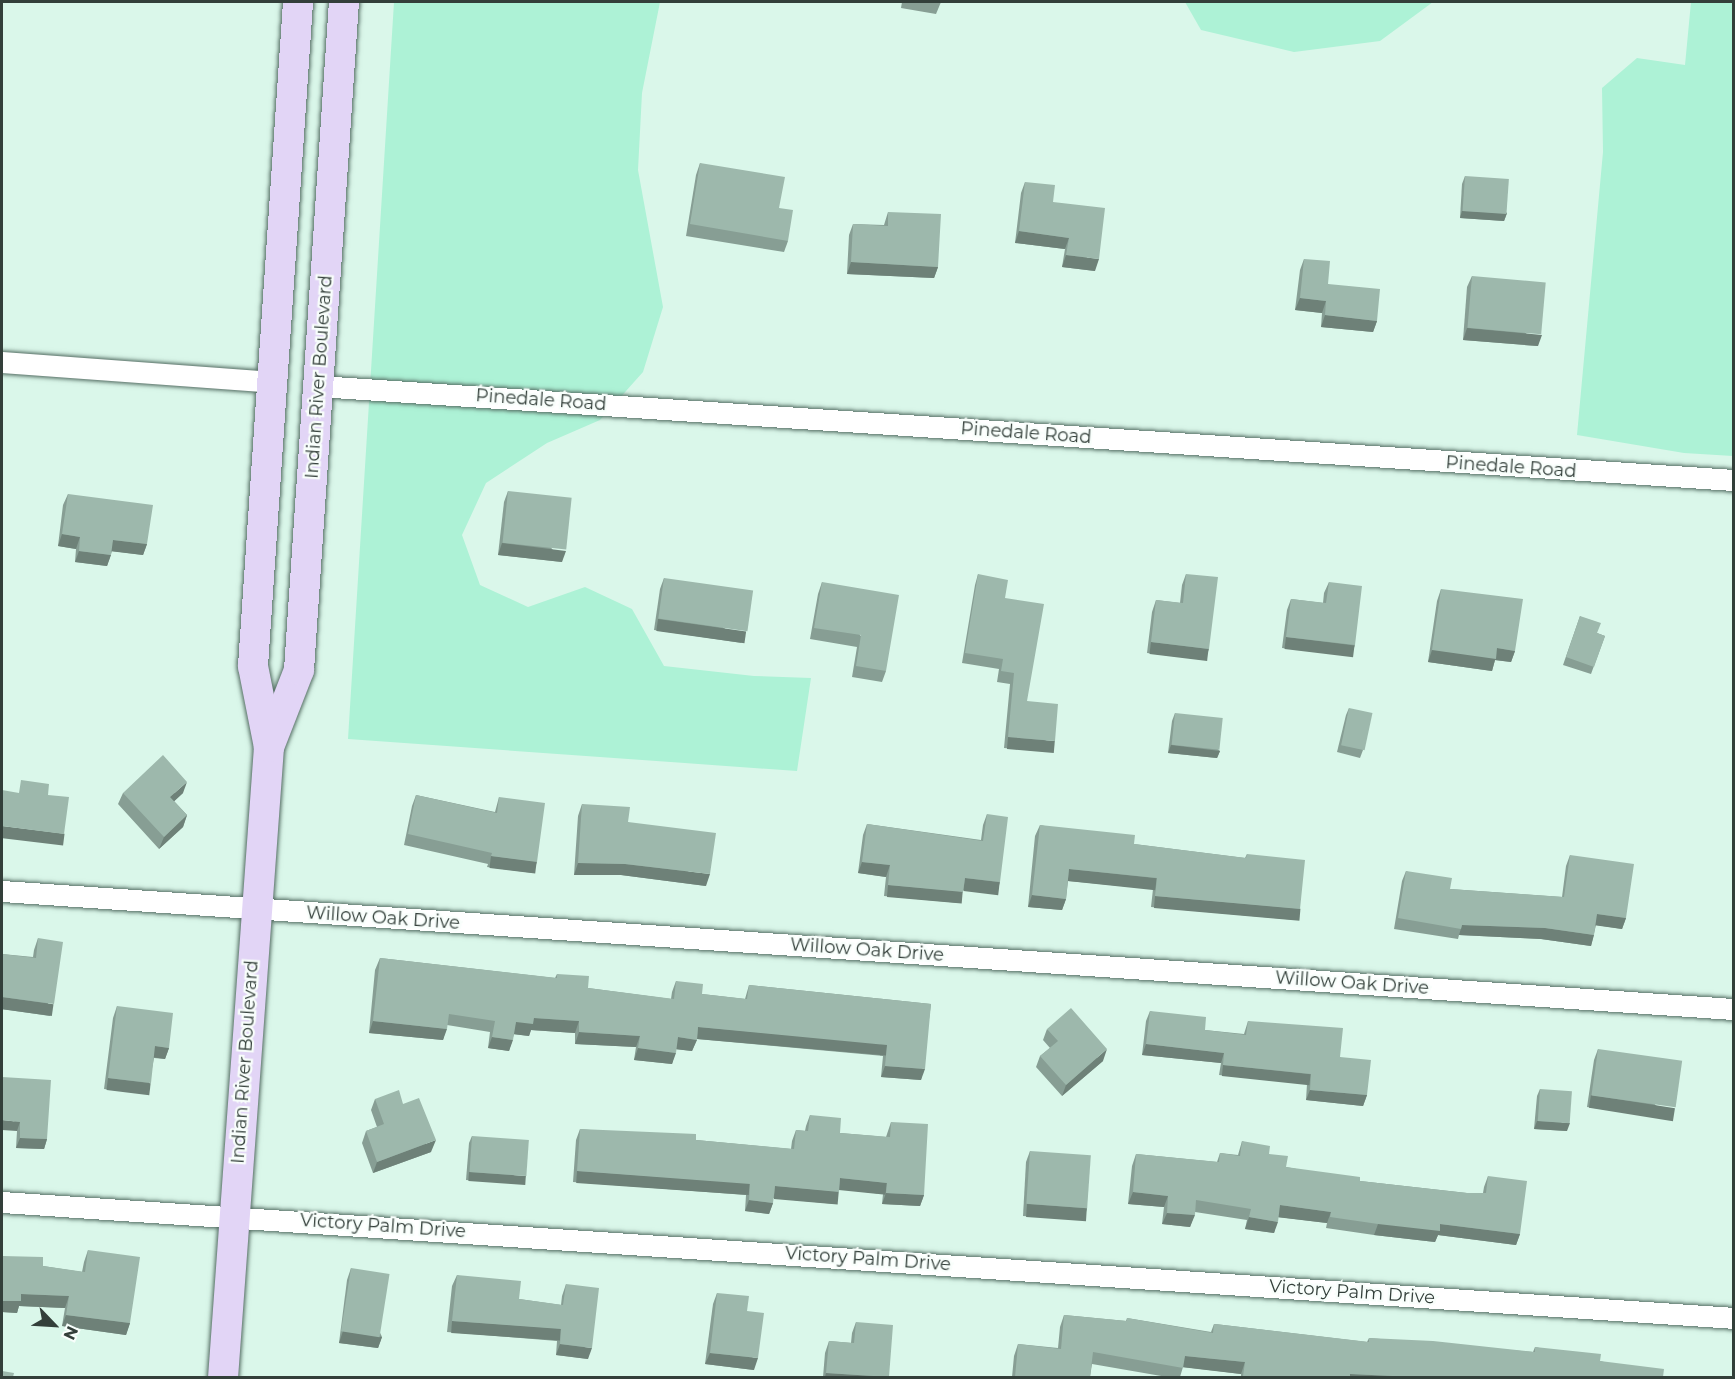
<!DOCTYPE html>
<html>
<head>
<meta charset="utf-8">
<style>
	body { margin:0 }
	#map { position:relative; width:1735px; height:1379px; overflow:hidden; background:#daf7ea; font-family:Montserrat,sans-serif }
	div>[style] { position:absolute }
	.green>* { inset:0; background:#adf2d6 }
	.roads { filter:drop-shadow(0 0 2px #556e64) drop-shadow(0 0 2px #556e64) }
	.minor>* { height:21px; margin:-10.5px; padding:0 10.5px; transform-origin:10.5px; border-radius:10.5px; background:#fff }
	.secondary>* { height:30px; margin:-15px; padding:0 15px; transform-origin:15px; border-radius:15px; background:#e2d5f6 }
	.wall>* { inset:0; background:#879e94 }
	.shaded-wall>* { inset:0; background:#6e8178; transform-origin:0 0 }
	.building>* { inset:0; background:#9db8ac; transform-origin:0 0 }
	span { translate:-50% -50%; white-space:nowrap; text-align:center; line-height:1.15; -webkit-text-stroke:4.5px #f8fefb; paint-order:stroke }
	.street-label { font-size:18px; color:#333f3a }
	.frame { position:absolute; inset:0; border:3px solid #333f3a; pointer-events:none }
	.north { position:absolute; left:24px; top:1295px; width:60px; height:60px; -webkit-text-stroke:4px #f8fefb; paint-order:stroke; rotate:115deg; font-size:16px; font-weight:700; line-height:24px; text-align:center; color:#333f3a }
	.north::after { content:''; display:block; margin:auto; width:21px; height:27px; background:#333f3a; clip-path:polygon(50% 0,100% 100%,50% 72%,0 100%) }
</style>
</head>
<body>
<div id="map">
	<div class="green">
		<div style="clip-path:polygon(394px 2px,660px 2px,642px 93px,638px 170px,663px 307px,643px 372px,600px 420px,547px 443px,486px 483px,462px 535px,480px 585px,528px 607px,585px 587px,632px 609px,664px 666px,754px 676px,811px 678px,797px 771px,348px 739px)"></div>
		<div style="clip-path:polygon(1185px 2px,1433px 2px,1380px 41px,1294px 52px,1201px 30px)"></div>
		<div style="clip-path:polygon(1691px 2px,1733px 2px,1733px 456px,1684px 453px,1577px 435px,1603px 152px,1602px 88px,1637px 58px,1685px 65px)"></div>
	</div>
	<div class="roads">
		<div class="minor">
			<div style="left:2px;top:362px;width:271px;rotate:4.2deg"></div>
			<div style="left:318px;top:386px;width:1419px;rotate:3.8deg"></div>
			<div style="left:2px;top:891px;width:1736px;rotate:3.9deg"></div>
			<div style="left:2px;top:1202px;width:1736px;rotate:3.83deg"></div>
		</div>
		<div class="secondary">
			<div style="left:269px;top:747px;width:83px;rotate:-68.7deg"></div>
			<div style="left:299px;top:670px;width:670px;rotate:-86.15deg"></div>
			<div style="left:223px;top:1378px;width:633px;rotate:-85.83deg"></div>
			<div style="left:269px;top:747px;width:83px;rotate:-101.2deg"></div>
			<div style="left:253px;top:666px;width:666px;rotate:-86.12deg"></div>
		</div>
	</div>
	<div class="wall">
		<div style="clip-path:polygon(902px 2px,941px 2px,936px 14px,901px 8px)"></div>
		<div style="clip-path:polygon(700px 163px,779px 208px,788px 241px,784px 252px,686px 236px,696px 175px)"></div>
		<div style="clip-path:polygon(1465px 176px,1507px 213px,1504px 221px,1460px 218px,1462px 184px)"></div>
		<div style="clip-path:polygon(1025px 182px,1053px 202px,1095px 271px,1062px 267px,1065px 249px,1015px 243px,1021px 193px)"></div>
		<div style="clip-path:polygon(888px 212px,938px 267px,934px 278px,847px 274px,849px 235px,853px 224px,884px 225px)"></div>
		<div style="clip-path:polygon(1304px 259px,1328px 284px,1377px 321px,1373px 332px,1321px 327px,1322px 313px,1295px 310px,1300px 270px)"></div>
		<div style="clip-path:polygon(1472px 276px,1538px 346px,1463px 340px,1467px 287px)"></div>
		<div style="clip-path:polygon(508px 491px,562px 562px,498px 555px,504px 502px)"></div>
		<div style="clip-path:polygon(68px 494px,147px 544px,143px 555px,112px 551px,107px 566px,75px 562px,76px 549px,58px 546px,63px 505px)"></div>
		<div style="clip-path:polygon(978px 574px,1005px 598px,1027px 701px,1051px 752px,1004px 748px,1010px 684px,997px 682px,999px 669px,962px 663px,975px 585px)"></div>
		<div style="clip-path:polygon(1186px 574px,1209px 649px,1205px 660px,1147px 653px,1152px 612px,1156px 600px,1180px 603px,1182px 585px)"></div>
		<div style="clip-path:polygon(664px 578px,742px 643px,654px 630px,660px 589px)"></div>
		<div style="clip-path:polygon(822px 582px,886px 671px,882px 682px,852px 677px,857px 647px,810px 639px,818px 594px)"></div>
		<div style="clip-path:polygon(1329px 582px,1355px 645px,1351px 656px,1282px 648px,1287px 610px,1291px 599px,1323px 603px,1324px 593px)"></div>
		<div style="clip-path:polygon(1441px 589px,1515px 651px,1511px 662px,1495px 660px,1492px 671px,1428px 662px,1437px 601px)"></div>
		<div style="clip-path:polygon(1580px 616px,1597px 633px,1605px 636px,1591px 674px,1563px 665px)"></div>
		<div style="clip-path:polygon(1349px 708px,1363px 750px,1360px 758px,1337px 752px,1346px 715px)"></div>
		<div style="clip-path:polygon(1175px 713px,1220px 751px,1217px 758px,1168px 753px,1172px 721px)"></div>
		<div style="clip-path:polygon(123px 793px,183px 793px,174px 801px,187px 815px,183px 827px,159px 849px,118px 804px)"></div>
		<div style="clip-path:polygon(416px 795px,495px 812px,499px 797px,537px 862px,533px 873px,487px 867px,488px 864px,404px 845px,412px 806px)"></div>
		<div style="clip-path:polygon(582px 804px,628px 822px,706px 886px,621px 875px,574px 875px,578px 816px)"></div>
		<div style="clip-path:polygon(987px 814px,1000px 882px,996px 894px,963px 890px,959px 903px,884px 896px,886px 877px,858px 873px,863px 835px,867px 824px,981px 840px,983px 825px)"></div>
		<div style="clip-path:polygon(1040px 825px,1134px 844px,1245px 858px,1247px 854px,1300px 909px,1296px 920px,1151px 907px,1153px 889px,1068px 881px,1066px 899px,1062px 910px,1028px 907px,1035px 836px)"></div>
		<div style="clip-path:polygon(1570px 855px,1626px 918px,1622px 929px,1596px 925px,1591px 946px,1541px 939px,1459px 935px,1458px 939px,1394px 929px,1402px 881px,1406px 871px,1450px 889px,1562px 897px,1566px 866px)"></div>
		<div style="clip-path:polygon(38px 938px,50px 1016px,2px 1009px,2px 954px,33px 957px,34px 950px)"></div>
		<div style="clip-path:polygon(380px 958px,555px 978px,557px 974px,588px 988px,671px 999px,672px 992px,676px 981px,702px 994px,745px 999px,749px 985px,931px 1004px,921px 1080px,881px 1077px,883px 1056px,697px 1039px,692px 1051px,676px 1049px,672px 1064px,634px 1060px,636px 1047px,575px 1044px,575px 1033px,531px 1030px,529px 1036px,514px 1034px,509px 1051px,488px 1048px,490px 1032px,447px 1025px,443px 1040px,369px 1033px,375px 970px)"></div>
		<div style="clip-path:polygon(117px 1006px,169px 1048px,165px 1059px,154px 1058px,147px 1094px,104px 1089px,113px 1018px)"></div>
		<div style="clip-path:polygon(1150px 1011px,1205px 1030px,1244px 1034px,1248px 1021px,1340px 1057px,1367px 1095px,1363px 1106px,1306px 1100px,1307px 1084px,1219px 1075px,1221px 1063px,1142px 1055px,1146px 1021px)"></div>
		<div style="clip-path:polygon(1047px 1029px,1103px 1061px,1062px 1096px,1036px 1067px,1040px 1056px,1050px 1048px,1043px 1040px)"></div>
		<div style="clip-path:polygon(1598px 1049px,1670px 1119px,1587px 1107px,1594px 1060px)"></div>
		<div style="clip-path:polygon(2px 1077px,47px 1139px,44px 1149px,16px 1148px,17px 1131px)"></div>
		<div style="clip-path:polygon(1540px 1089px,1567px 1131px,1534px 1129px,1537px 1096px)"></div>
		<div style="clip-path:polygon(375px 1099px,403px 1104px,431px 1152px,373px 1173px,362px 1143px,366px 1131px,377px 1127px,371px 1110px)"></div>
		<div style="clip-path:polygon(810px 1115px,840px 1133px,886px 1137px,891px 1122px,924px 1195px,920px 1206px,882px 1204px,883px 1194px,839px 1189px,835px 1204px,773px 1198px,773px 1203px,769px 1214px,745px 1211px,746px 1195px,573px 1182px,576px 1140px,580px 1129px,791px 1149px,792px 1141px,796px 1130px,805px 1131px,806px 1126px)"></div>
		<div style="clip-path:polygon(472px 1136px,523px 1184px,466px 1180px,469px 1143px)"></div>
		<div style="clip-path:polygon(1242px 1141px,1269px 1154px,1286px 1167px,1360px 1181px,1467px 1193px,1483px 1193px,1484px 1187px,1488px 1176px,1520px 1234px,1516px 1245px,1438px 1235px,1435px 1242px,1374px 1235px,1326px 1228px,1327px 1223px,1278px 1217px,1274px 1233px,1245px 1229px,1247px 1220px,1195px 1212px,1190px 1227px,1162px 1224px,1164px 1207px,1128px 1204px,1132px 1166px,1136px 1154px,1217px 1162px,1220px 1153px,1238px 1155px)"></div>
		<div style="clip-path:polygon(1030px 1151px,1087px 1208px,1083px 1220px,1023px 1216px,1026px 1162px)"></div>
		<div style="clip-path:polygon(88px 1250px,130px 1323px,126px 1335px,62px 1326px,65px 1308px,19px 1306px,17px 1313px,2px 1312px,2px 1256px,43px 1266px,82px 1272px,84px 1262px)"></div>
		<div style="clip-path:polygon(351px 1268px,382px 1337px,378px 1348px,339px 1343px,347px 1280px)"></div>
		<div style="clip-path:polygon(457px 1275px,519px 1299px,561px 1305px,562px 1296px,566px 1284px,588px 1359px,556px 1355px,557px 1341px,447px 1332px,452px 1286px)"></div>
		<div style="clip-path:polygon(717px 1293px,747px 1311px,754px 1370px,705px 1364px,713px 1304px)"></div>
		<div style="clip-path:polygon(1064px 1315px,1126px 1321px,1127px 1318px,1211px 1332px,1214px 1324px,1367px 1342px,1369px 1338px,1533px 1352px,1535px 1347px,1600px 1361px,1663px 1377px,1241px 1377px,1241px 1374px,1183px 1367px,1180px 1377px,1167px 1377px,1092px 1364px,1090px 1377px,1012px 1377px,1014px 1356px,1018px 1344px,1058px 1348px,1060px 1327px)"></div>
		<div style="clip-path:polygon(856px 1322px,889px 1377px,823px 1377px,825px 1353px,829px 1341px,851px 1343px,852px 1333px)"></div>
	</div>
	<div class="shaded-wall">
		<div style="clip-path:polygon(1462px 211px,1507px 213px,1504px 221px,1460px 218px)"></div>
		<div style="clip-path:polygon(1019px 231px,1069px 238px,1065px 249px,1015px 243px)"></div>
		<div style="clip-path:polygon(1066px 255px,1099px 259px,1095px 271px,1062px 267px)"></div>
		<div style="clip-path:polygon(851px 262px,938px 267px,934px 278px,847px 274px)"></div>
		<div style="clip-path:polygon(1300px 298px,1326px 301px,1322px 313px,1295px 310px)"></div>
		<div style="clip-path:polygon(1325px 315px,1377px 321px,1373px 332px,1321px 327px)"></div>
		<div style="clip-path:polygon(1467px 328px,1542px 335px,1538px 346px,1463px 340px)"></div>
		<div style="clip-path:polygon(62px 534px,80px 537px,76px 549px,58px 546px)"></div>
		<div style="clip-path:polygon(113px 540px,147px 544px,143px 555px,109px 551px)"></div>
		<div style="clip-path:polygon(502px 543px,566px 551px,562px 562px,498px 555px)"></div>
		<div style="clip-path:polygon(79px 551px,111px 555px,107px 566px,75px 562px)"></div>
		<div style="left:658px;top:619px;width:89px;height:12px;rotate:8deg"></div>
		<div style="left:1286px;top:637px;width:69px;height:12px;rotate:7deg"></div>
		<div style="left:1151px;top:642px;width:58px;height:12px;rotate:7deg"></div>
		<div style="clip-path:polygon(1497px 648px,1515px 651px,1511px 662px,1495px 660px,1492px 671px,1428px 662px,1432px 650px)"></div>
		<div style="left:1008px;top:737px;width:47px;height:12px;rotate:5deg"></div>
		<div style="clip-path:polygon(1171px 745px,1220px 751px,1217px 758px,1168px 753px)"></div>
		<div style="clip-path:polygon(187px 782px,183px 793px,166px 809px,170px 797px)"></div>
		<div style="clip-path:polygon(187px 815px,183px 827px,159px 849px,164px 837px)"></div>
		<div style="left:2px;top:826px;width:63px;height:12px;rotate:7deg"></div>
		<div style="left:491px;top:856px;width:46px;height:12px;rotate:7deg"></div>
		<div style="clip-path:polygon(862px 862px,890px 865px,886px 877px,858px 873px)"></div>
		<div style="clip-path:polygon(578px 863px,625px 864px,710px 874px,706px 886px,621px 875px,574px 875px)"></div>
		<div style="left:1069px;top:869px;width:88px;height:12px;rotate:6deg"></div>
		<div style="left:965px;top:878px;width:35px;height:13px;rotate:7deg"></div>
		<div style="left:888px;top:885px;width:75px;height:12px;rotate:5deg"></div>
		<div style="clip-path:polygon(1032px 895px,1066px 899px,1062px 910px,1028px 907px)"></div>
		<div style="left:1155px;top:896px;width:146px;height:12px;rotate:5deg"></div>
		<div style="clip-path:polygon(1597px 914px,1626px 918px,1622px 929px,1593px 925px)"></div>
		<div style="clip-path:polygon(1462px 925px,1545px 928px,1594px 935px,1591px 946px,1541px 939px,1459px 935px)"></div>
		<div style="left:2px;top:997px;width:52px;height:12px;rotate:8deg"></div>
		<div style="clip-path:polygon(534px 1018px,579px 1021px,575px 1033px,531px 1030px,529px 1036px,512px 1034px,516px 1022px)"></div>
		<div style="clip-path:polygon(373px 1021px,447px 1029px,443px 1040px,369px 1033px)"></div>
		<div style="left:698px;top:1027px;width:190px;height:12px;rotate:5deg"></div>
		<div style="clip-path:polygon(579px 1032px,640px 1036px,636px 1047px,575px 1044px)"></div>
		<div style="clip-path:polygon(492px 1037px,513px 1040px,509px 1051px,488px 1048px)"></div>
		<div style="clip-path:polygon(678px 1037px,697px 1040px,692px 1051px,674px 1049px)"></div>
		<div style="clip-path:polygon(1146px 1044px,1224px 1053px,1221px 1063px,1142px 1055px)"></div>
		<div style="clip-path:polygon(155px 1046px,169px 1048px,165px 1059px,151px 1057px)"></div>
		<div style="clip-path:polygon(638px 1048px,676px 1053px,672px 1064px,634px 1060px)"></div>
		<div style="clip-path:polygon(1107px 1049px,1103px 1061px,1062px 1096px,1066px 1085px)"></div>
		<div style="left:1223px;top:1065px;width:88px;height:11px;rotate:6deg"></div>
		<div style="clip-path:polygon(885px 1066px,925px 1069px,921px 1080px,881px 1077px)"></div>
		<div style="left:108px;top:1078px;width:43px;height:12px;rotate:7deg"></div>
		<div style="clip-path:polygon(1310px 1090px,1367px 1095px,1363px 1106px,1306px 1100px)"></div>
		<div style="left:1591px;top:1095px;width:85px;height:13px;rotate:9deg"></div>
		<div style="clip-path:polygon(2px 1120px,20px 1122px,17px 1131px,2px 1130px)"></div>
		<div style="clip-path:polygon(1537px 1121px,1570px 1123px,1567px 1131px,1534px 1129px)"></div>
		<div style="clip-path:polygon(20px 1138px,47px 1139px,44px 1149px,16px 1148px)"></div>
		<div style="clip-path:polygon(436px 1140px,431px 1152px,373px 1173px,377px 1162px)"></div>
		<div style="left:577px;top:1171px;width:173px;height:12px;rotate:4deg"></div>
		<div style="left:469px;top:1172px;width:57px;height:9px;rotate:4deg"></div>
		<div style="left:840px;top:1178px;width:47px;height:12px;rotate:6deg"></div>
		<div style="left:775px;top:1186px;width:64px;height:13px;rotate:5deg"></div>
		<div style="clip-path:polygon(1133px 1192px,1168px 1196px,1164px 1207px,1128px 1204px)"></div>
		<div style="clip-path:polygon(886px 1193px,924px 1195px,920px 1206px,882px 1204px)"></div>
		<div style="clip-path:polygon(749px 1200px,773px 1203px,769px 1214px,745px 1211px)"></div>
		<div style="left:1027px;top:1204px;width:60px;height:13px;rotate:4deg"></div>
		<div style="clip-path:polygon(1280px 1205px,1331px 1212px,1327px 1223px,1276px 1217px)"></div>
		<div style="clip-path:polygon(1167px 1213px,1195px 1215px,1190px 1227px,1162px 1224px)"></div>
		<div style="clip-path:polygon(1249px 1217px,1278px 1222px,1274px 1233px,1245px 1229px)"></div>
		<div style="clip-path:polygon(1378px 1224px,1440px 1224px,1520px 1234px,1516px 1245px,1438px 1235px,1435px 1242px,1374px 1235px)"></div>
		<div style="clip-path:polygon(21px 1294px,69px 1296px,65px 1308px,19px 1306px,17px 1313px,2px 1312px,2px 1301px)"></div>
		<div style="clip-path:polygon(66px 1315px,130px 1323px,126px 1335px,62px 1326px)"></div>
		<div style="left:452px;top:1321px;width:109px;height:12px;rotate:4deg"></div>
		<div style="clip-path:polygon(343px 1331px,382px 1337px,378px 1348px,339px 1343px)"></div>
		<div style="clip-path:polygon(560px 1344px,592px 1348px,588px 1359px,556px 1355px)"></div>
		<div style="clip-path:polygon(710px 1353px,758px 1358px,754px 1370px,705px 1364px)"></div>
		<div style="clip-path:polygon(1185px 1356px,1245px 1362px,1241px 1374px,1181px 1367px)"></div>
		<div style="clip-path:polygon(826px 1373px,889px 1377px,825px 1377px)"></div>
		<div style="clip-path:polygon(1350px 1374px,1414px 1377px,1349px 1377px)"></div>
	</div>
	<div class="building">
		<div style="clip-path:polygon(700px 163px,785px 177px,779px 208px,793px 210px,788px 241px,690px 224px)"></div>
		<div style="left:1465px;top:176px;width:44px;height:35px;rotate:4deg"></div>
		<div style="clip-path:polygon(1025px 182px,1055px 185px,1053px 202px,1105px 208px,1099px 259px,1066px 255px,1069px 238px,1019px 231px)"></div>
		<div style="clip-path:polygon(888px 212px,941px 214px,938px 267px,851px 262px,853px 224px,888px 226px)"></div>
		<div style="clip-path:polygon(1304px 259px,1330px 261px,1328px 284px,1380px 289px,1377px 321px,1325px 315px,1326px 301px,1300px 298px)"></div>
		<div style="left:1472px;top:276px;width:74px;height:52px;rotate:5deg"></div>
		<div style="left:508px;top:491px;width:64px;height:52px;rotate:6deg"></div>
		<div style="clip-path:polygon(68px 494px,153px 505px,147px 544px,113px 540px,111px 555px,79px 551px,80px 537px,62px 534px)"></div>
		<div style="clip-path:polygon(978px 574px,1008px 580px,1005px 598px,1044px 604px,1027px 701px,1058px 704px,1055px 741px,1008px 737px,1014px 673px,1001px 671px,1003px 659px,965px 653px)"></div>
		<div style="clip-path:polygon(1186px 574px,1218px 577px,1209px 649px,1151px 642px,1156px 600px,1183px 603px)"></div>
		<div style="left:664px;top:578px;width:90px;height:41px;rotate:8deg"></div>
		<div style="clip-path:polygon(822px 582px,899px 595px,886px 671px,856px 666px,861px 635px,814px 628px)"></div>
		<div style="clip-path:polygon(1329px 582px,1362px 586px,1355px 645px,1286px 637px,1291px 599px,1326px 603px)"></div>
		<div style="clip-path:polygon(1441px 589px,1523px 599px,1515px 651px,1497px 648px,1496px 659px,1432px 650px)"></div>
		<div style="clip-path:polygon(1580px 616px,1601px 623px,1597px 633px,1605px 636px,1594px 667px,1566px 657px)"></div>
		<div style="left:1349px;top:708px;width:24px;height:38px;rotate:12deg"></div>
		<div style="left:1175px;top:713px;width:48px;height:32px;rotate:6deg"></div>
		<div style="clip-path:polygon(163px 755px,187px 782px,170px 797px,187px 815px,164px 837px,123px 793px)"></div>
		<div style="clip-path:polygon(21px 780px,49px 784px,48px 795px,69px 797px,64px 834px,2px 826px,2px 790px,19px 793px)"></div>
		<div style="clip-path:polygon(416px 795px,497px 813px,499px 797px,545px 803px,537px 862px,491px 856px,492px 853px,408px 834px)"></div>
		<div style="clip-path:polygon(582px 804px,630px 807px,628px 822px,716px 833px,710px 874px,625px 864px,578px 863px)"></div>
		<div style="clip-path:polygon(987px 814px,1008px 817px,1000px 882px,965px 878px,963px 892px,888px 885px,890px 865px,862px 862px,867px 824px,983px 841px)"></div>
		<div style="clip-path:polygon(1040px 825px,1135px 835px,1134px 844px,1246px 858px,1247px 854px,1305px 860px,1300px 909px,1155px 896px,1157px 878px,1069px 869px,1066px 899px,1032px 895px)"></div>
		<div style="clip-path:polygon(1570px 855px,1634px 864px,1626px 918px,1597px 914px,1594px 935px,1545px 928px,1462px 925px,1461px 929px,1398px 918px,1406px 871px,1452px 878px,1450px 889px,1564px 897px)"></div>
		<div style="clip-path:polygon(38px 938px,63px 942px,54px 1004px,2px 997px,2px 954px,36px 958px)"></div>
		<div style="clip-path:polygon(380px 958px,557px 978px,557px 974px,589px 976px,588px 988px,674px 999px,676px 981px,703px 984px,702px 994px,747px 999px,749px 985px,931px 1004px,925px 1069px,885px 1066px,887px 1045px,698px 1027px,697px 1040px,678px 1037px,676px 1053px,638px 1048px,640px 1036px,579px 1032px,579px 1021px,534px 1018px,533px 1024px,516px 1022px,513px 1040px,492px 1037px,495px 1021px,449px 1014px,447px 1029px,373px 1021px)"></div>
		<div style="clip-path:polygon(117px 1006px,173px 1013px,169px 1048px,155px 1046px,151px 1083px,108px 1078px)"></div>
		<div style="clip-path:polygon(1071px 1008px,1107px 1049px,1066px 1085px,1040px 1056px,1058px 1041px,1047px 1029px)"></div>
		<div style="clip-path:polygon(1150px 1011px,1206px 1017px,1205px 1030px,1246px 1035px,1248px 1021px,1343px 1028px,1340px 1057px,1371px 1060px,1367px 1095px,1310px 1090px,1311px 1074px,1223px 1065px,1224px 1053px,1146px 1044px)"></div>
		<div style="left:1598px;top:1049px;width:85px;height:47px;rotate:8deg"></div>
		<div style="clip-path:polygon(2px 1077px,51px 1080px,47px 1139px,20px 1138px,20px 1122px,2px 1120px)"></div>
		<div style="left:1540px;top:1089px;width:32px;height:32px;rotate:4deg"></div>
		<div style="clip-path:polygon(399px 1090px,403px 1104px,419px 1098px,436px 1140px,377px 1162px,366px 1131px,384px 1124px,375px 1099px)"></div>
		<div style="clip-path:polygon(810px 1115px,841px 1118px,840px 1133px,890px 1137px,891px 1122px,928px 1124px,924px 1195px,886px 1193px,887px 1183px,840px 1178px,839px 1192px,775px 1186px,773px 1203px,749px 1200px,750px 1184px,577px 1171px,580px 1129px,696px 1134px,696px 1140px,794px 1149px,796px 1130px,808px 1131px)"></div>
		<div style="left:472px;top:1136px;width:57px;height:36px;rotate:4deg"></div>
		<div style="clip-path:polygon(1242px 1141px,1270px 1146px,1269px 1154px,1288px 1156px,1286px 1167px,1360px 1177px,1360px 1181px,1467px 1193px,1486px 1193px,1488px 1176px,1527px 1181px,1520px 1234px,1440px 1224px,1440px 1231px,1378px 1224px,1330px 1217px,1331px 1212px,1280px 1205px,1278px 1222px,1249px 1217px,1251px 1209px,1196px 1200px,1195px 1215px,1167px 1213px,1168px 1196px,1133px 1192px,1136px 1154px,1219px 1162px,1220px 1153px,1240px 1156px)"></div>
		<div style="left:1030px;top:1151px;width:61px;height:53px;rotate:4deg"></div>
		<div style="clip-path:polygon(88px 1250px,140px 1257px,130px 1323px,66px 1315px,69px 1296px,21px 1294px,21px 1301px,2px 1301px,2px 1256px,43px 1257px,43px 1266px,85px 1272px)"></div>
		<div style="left:351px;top:1268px;width:39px;height:64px;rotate:9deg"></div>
		<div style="clip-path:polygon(457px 1275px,521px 1281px,519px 1299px,563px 1305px,566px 1284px,599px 1288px,592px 1348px,560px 1344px,561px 1329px,452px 1321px)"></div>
		<div style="clip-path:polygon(717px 1293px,749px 1296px,747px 1311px,764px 1313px,758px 1358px,710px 1353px)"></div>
		<div style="clip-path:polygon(1064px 1315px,1127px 1321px,1127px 1318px,1213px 1333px,1214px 1324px,1369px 1342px,1369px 1338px,1433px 1341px,1535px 1352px,1535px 1347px,1601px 1354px,1600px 1361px,1664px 1369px,1663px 1377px,1414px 1377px,1350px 1374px,1350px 1377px,1261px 1377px,1243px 1376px,1245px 1362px,1185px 1356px,1183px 1368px,1093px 1352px,1090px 1377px,1015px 1377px,1018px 1344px,1061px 1349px)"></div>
		<div style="clip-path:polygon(856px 1322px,893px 1325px,889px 1377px,826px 1373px,829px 1341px,854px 1343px)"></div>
		<div style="clip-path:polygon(2px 1371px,14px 1373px,13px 1377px,2px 1377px)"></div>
	</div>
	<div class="street-label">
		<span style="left:319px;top:377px;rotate:-86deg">Indian River Boulevard</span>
		<span style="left:541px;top:400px;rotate:4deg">Pinedale Road</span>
		<span style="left:1026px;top:433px;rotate:4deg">Pinedale Road</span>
		<span style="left:1511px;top:467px;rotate:4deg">Pinedale Road</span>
		<span style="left:383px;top:918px;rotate:4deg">Willow Oak Drive</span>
		<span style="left:867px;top:950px;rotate:4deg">Willow Oak Drive</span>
		<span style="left:1352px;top:983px;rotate:4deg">Willow Oak Drive</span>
		<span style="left:245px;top:1062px;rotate:-86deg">Indian River Boulevard</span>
		<span style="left:383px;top:1226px;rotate:4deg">Victory Palm Drive</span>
		<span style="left:868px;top:1259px;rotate:4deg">Victory Palm Drive</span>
		<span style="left:1352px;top:1292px;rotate:4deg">Victory Palm Drive</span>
	</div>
	<div class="frame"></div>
	<div class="north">N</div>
</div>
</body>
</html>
